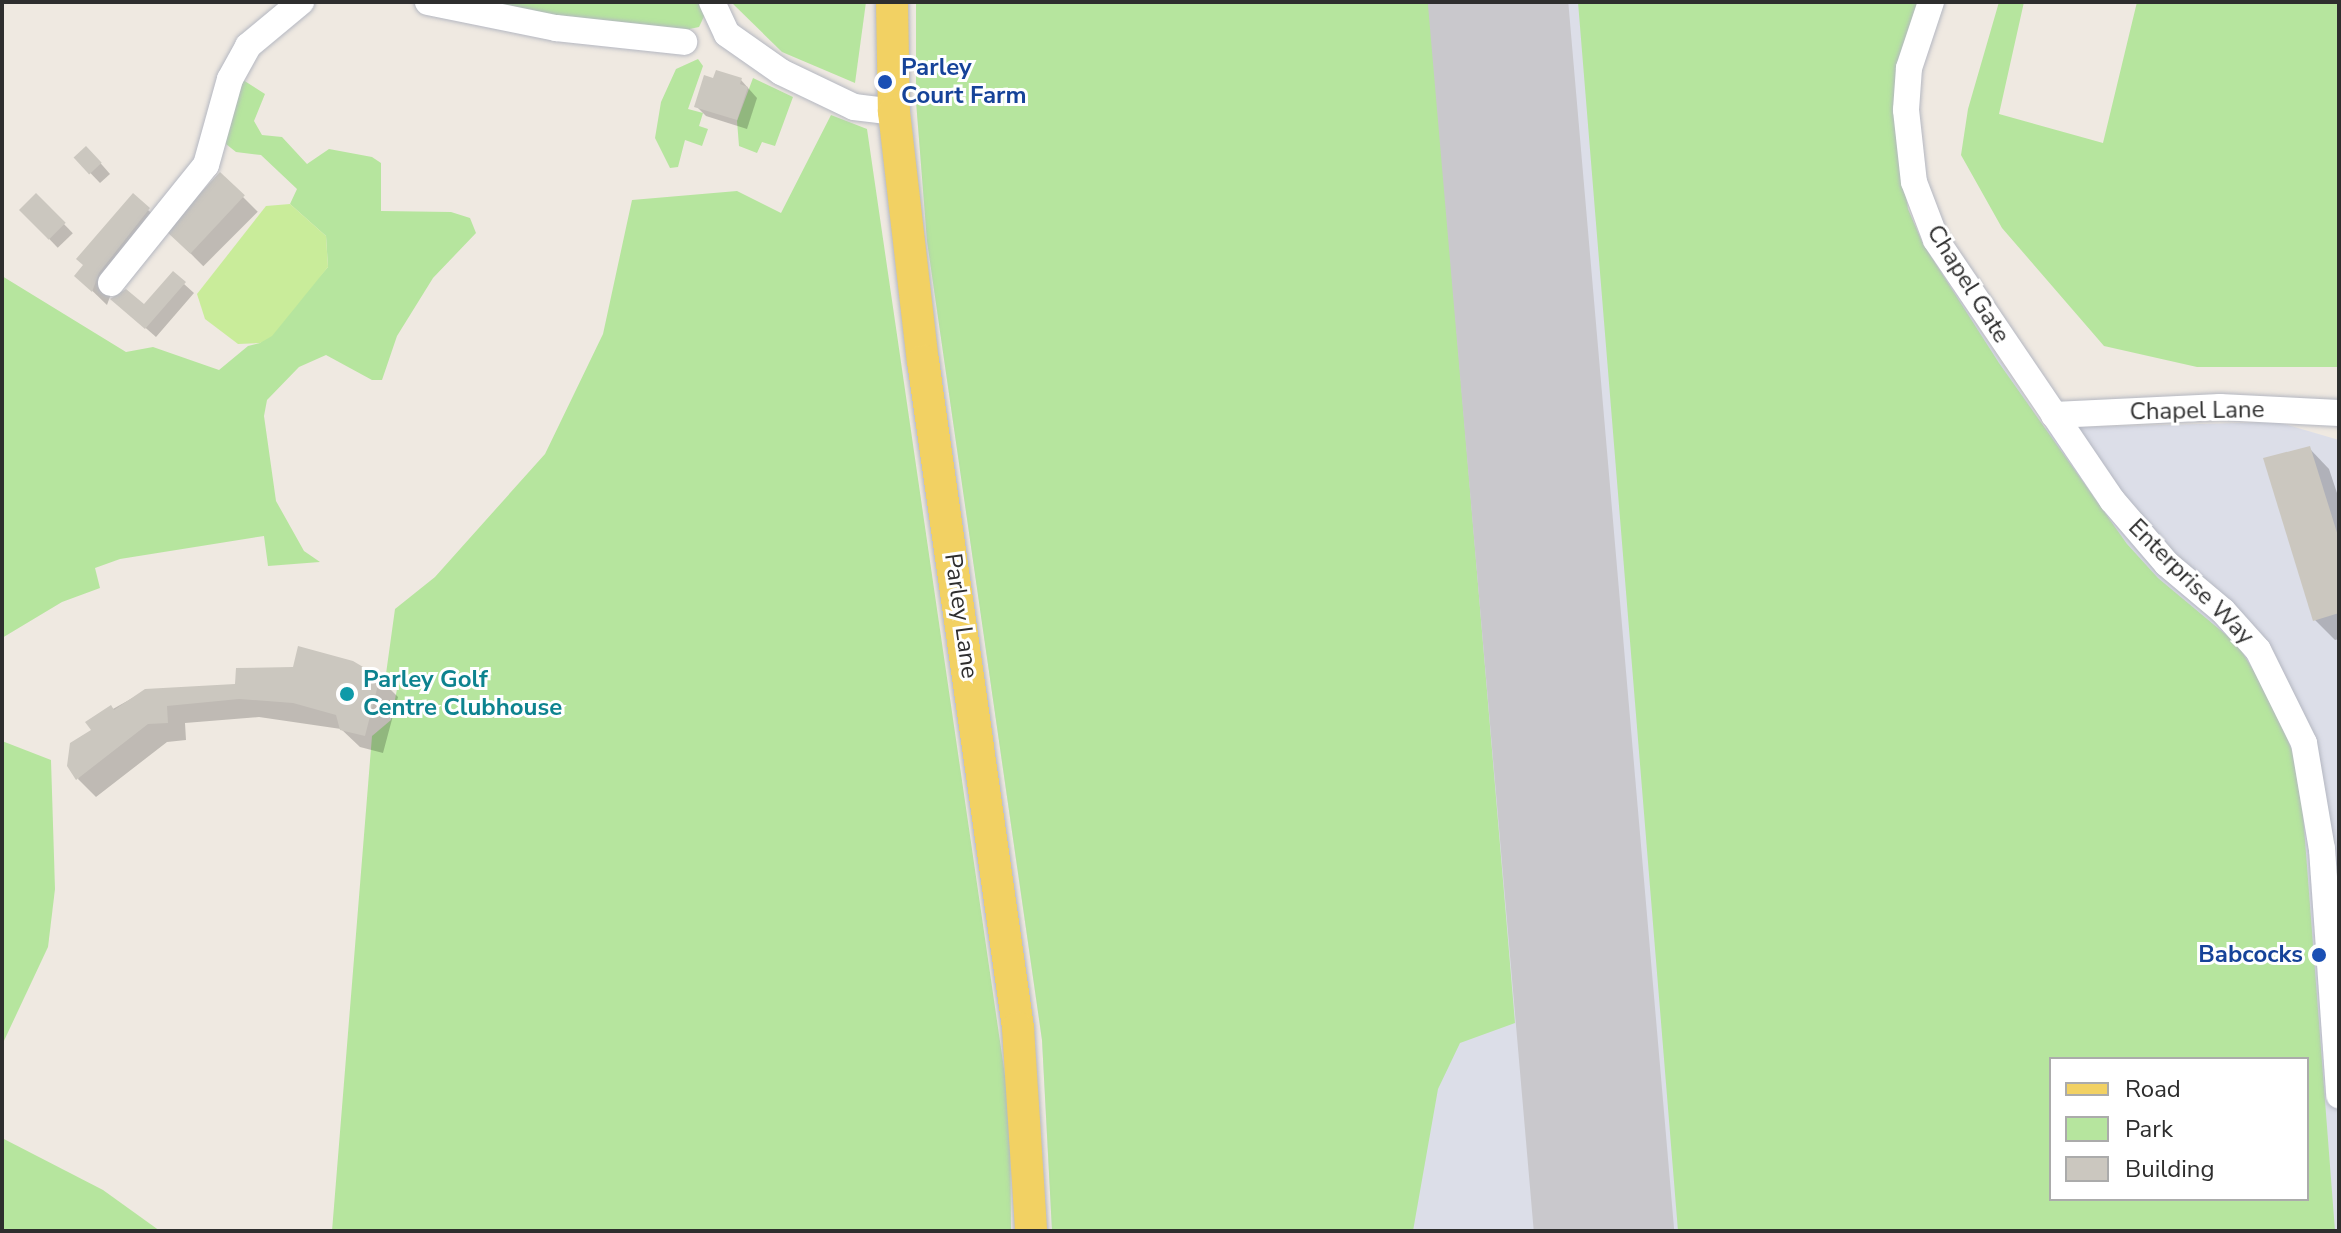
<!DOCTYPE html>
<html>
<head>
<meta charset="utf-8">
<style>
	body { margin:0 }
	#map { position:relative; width:2341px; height:1233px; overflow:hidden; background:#efe9e1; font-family:"Nunito Sans",sans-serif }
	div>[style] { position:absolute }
	.airport>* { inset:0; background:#dcdee8 }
	.green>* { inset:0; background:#b6e59e }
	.pitch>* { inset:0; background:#c9ec9a }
	.shadow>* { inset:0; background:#0003; transform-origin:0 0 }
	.taxiway>* { height:56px; margin:-28px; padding:0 28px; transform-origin:28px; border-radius:28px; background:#c9c8cc }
	.runway>* { height:140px; margin:-70px; padding:0 70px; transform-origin:70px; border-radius:70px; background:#c9c8cc }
	.building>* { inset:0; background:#cbc7bf; transform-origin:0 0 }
	.roads { filter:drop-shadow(0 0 2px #b4b7c1) drop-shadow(0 0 2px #b4b7c1) }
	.minor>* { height:26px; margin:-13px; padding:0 13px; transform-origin:13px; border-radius:13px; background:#fff }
	.major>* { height:32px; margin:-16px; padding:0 16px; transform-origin:16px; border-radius:16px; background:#f2d163 }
	.dots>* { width:22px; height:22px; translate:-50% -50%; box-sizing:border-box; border:4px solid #fff; border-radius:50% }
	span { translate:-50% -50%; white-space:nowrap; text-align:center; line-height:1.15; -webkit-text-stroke:6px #fff; paint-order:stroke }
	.transit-label { font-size:24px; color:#164399; font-weight:700 }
	.left { translate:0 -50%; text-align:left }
	.right { translate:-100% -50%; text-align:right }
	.street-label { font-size:24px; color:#2e2e2e }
	.culture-label { font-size:24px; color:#0d838f; font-weight:700 }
	.frame { position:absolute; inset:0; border:4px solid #2e2e2e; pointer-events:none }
	.legend { position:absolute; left:2049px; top:1057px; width:260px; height:144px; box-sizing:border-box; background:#fff; border:2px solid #ababab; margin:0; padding:10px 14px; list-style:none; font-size:24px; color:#2e2e2e }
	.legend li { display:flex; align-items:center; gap:16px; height:40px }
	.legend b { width:40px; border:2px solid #ababab }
</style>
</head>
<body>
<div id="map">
	<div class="airport">
		<div style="clip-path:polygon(evenodd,916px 2px,1920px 2px,1900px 60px,1895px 128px,1908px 209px,1923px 244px,2045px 428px,2277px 422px,2339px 440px,2339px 1231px,1052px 1231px,1042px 1040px,927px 241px,916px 101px,916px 2px,2051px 1059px,2307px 1059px,2307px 1199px,2051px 1199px,2051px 1059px)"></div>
	</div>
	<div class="green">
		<div style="clip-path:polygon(457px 2px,704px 2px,707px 10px,699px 27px,675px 32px)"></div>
		<div style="clip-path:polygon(731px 2px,866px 2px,855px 83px,782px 52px)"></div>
		<div style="clip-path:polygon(916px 2px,1429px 2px,1515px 1023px,1460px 1043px,1438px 1089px,1413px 1231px,1052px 1231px,1042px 1040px,927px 241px,916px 101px)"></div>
		<div style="clip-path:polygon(evenodd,1578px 2px,1920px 2px,1900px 60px,1895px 128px,1908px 209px,1923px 244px,1999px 363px,2127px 544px,2158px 578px,2237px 644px,2275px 705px,2293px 754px,2303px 814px,2335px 1231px,1678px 1231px,1578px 2px,2051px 1059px,2307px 1059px,2307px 1199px,2051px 1199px,2051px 1059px)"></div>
		<div style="clip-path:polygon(1999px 2px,2024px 2px,1999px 114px,2103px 143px,2137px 2px,2339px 2px,2339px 367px,2197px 367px,2104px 346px,2002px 228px,1961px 155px,1968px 109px)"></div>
		<div style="clip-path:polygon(698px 59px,703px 66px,688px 109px,703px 113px,699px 126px,708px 129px,702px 146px,685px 140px,678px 167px,670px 168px,655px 138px,661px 102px,676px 69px)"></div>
		<div style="clip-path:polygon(240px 78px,265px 94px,254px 121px,262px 135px,282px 137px,307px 164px,329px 149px,372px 157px,381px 163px,381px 211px,451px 212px,470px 218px,476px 233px,433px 278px,397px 336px,382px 380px,372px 380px,326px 355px,299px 367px,267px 400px,264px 416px,276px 501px,304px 551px,320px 562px,268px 566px,264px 536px,120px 559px,95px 568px,100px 588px,62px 602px,2px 638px,2px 276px,126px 352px,153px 347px,219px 370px,248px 346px,260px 343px,328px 267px,326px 236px,290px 204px,297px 189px,261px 155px,236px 152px,226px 144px,224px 125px)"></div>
		<div style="clip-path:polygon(753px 78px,793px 97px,775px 146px,762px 142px,757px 153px,739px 146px,737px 121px)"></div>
		<div style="clip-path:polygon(831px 115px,867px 129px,1010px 1110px,1011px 1231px,332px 1231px,372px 736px,391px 720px,398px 684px,385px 681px,395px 609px,435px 577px,545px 454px,603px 334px,632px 200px,737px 191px,781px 213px)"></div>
		<div style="clip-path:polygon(2px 741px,51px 760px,55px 889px,48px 947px,2px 1045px)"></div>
		<div style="clip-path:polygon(2px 1138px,103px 1190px,160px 1231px,2px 1231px)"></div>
	</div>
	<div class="pitch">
		<div style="clip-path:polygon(290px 204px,326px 236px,328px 267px,272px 336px,260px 343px,238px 344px,205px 319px,197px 294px,266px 206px)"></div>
	</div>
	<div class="shadow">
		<div style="clip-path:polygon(741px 80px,757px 98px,747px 129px,706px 116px,696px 106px,714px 81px)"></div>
		<div style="clip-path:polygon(76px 158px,96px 158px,110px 174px,100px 183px)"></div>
		<div style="left:221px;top:175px;width:52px;height:77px;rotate:45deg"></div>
		<div style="left:36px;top:195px;width:53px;height:21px;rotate:46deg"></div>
		<div style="clip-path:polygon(133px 196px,164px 225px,113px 288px,107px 305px,77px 276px)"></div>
		<div style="clip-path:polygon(184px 284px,194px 293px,156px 337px,123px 308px,144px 307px)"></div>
		<div style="clip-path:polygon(2309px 448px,2329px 469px,2339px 499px,2339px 639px,2335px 640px,2315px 620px)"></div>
		<div style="clip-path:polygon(379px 678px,398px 697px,383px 753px,360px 747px,341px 729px,259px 717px,185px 723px,186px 740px,167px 742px,96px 797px,78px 779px,93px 731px,88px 723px,145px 691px)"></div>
	</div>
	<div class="taxiway">
		<div style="left:1495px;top:2px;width:11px;rotate:68deg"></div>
		<div style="left:1565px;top:1231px;width:87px;rotate:-68.4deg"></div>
	</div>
	<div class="runway">
		<div style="left:1498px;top:2px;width:1234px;rotate:85.07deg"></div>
	</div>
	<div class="building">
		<div style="clip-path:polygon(716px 70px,742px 78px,740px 84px,748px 87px,737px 120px,694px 107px,704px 75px,713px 78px)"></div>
		<div style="left:86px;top:146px;width:23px;height:17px;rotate:47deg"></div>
		<div style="left:220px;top:172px;width:34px;height:80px;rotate:43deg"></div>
		<div style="left:36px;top:193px;width:42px;height:24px;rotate:45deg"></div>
		<div style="clip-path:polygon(133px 193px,150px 208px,99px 273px,92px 292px,74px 276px,83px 265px,76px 259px)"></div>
		<div style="clip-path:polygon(173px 271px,186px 282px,145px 329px,110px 299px,126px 289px,144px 304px)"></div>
		<div style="clip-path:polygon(2310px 446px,2339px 539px,2339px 613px,2313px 621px,2263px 458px)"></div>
		<div style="clip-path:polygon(298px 646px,353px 661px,380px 677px,365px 736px,340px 730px,336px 715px,293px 703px,239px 699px,167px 706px,168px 723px,148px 724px,76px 780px,67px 766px,70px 743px,91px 730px,85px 722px,111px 705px,114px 710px,145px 689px,235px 684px,236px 668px,293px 667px)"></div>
	</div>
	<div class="roads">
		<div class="minor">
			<div style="left:428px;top:2px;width:131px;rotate:11.5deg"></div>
			<div style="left:556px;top:28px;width:129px;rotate:6.2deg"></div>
			<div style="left:712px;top:2px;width:35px;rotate:65deg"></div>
			<div style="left:727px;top:34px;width:66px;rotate:35.1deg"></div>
			<div style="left:781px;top:72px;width:81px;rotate:25.6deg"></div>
			<div style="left:854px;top:107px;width:40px;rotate:7.1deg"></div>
			<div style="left:1931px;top:2px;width:70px;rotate:108.4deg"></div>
			<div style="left:1909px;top:68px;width:42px;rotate:94.1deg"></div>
			<div style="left:1906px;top:110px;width:72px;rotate:83.7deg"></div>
			<div style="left:1914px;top:182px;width:62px;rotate:69.2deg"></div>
			<div style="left:1936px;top:240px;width:314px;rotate:55.9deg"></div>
			<div style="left:2112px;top:500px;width:84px;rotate:49.3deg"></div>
			<div style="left:2167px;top:564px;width:73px;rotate:40deg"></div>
			<div style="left:2223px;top:611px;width:52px;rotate:48.1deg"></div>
			<div style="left:2258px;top:650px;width:104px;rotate:63.7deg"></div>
			<div style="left:2304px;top:743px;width:108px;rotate:80.4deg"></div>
			<div style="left:2322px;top:849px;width:247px;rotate:86deg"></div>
			<div style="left:111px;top:283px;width:151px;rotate:-51.2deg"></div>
			<div style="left:206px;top:165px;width:89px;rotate:-74.4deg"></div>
			<div style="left:230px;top:79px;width:38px;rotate:-61deg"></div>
			<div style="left:248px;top:46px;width:69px;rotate:-39.7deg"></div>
			<div style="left:2054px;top:415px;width:166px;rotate:-2.8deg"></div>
			<div style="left:2220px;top:407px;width:119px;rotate:2.9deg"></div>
		</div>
		<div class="major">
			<div style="left:892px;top:2px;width:110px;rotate:89deg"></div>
			<div style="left:894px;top:112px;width:251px;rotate:83.4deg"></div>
			<div style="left:923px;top:361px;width:674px;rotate:81.89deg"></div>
			<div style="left:1018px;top:1028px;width:203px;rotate:86.3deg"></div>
		</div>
	</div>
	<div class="dots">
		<div style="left:885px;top:82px;background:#1a4fb4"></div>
		<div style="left:347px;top:694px;background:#0f9aa8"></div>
		<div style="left:2319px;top:955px;background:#1a4fb4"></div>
	</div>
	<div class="transit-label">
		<span class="left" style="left:901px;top:82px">Parley<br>Court Farm</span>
		<span class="right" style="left:2303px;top:955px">Babcocks</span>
	</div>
	<div class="street-label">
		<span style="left:1968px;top:284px;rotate:58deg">Chapel Gate</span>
		<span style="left:2197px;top:411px;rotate:-1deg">Chapel Lane</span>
		<span style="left:2191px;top:582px;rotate:45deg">Enterprise Way</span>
		<span style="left:961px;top:616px;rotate:82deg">Parley Lane</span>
	</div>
	<div class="culture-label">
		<span class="left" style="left:363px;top:694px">Parley Golf<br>Centre Clubhouse</span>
	</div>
	<div class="frame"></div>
	<ul class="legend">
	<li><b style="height:10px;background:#f2d163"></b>Road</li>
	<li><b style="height:22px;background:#b6e59e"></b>Park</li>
	<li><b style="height:22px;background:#cbc7bf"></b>Building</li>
	</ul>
</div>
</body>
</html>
